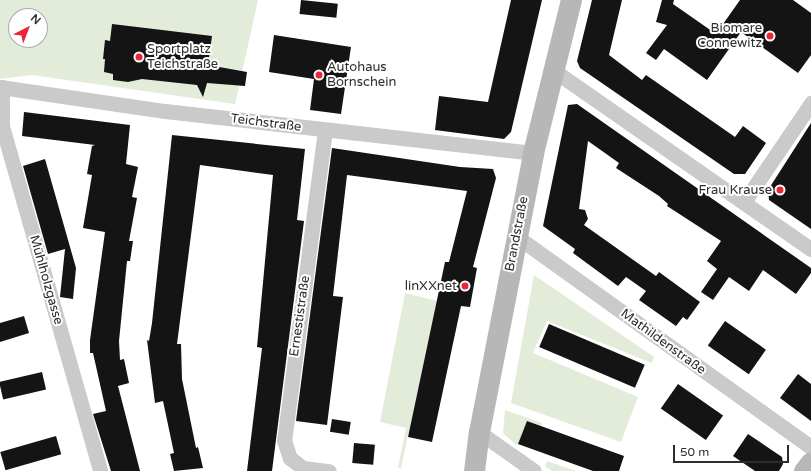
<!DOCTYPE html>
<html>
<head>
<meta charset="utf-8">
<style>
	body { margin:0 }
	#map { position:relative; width:811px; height:471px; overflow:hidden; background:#fff; font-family:"Varela Round",sans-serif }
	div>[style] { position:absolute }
	.green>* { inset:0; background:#e3ebd9 }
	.building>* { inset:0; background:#141414; transform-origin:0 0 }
	.street>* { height:15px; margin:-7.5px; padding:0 7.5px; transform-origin:7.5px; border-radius:7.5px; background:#cacaca }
	.secondary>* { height:21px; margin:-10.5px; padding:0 10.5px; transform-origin:10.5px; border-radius:10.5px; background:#b7b7b7 }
	.dots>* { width:11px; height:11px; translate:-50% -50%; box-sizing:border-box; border:2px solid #fff; border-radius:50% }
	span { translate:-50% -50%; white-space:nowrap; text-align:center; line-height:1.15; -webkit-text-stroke:4px #fff; paint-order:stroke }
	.poi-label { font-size:13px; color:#2d2d2d }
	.right { translate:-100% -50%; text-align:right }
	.left { translate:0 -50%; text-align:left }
	.street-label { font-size:13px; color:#2d2d2d }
	.north { position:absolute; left:8px; top:8px; width:40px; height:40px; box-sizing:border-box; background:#fff; border:1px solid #ababab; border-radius:50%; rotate:42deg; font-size:11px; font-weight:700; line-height:16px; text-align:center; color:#2d2d2d }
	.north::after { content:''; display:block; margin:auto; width:14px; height:18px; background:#ec2639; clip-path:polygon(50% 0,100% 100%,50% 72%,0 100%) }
	.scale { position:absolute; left:673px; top:445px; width:116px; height:18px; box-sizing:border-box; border:2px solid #2d2d2d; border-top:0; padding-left:5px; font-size:12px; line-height:14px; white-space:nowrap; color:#2d2d2d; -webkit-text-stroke:3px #fff; paint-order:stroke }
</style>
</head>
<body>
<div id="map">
	<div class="green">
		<div style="clip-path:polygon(evenodd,0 0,258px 0,235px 104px,32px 75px,0 79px,0 0,16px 16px,40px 16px,40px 40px,16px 40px,16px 16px)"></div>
		<div style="clip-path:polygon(534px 275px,654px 357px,652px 363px,547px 321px,533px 353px,638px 397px,621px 442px,511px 403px)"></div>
		<div style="clip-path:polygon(405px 293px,437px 301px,401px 468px,398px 468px,406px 428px,380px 422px)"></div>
		<div style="clip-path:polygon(505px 410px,542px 423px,541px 426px,527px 421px,518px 444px,516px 445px,503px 433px)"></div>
		<div style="clip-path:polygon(547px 461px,576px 471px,552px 471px,545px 466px)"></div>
	</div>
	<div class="building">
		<div style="left:301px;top:0;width:37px;height:14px;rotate:6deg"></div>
		<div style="clip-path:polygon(511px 0,542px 0,511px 132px,504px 139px,435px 130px,439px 96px,488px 102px)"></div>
		<div style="clip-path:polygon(592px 0,622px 0,609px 55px,642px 80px,646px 75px,735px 137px,743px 126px,766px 143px,745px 174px,734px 174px,580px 68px,577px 61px)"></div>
		<div style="clip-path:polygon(662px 0,674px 0,673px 4px,716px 34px,740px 0,793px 0,811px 13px,811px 55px,798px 73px,741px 32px,707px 80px,664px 49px,656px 60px,646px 53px,667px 25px,656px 22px)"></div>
		<div style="clip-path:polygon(112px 24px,212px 36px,208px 65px,247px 72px,245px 86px,207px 83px,203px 97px,197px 85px,142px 79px,128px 82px,113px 80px,113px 74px,104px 72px,105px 59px,103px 59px,105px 40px,110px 41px)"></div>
		<div style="clip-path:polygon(274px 35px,351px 47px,341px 114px,310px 110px,314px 79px,269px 72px)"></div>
		<div style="clip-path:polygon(577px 104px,811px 268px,811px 273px,796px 294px,763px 270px,749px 291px,729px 277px,713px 300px,701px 292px,717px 269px,707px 261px,721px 241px,667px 206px,668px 204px,659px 196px,616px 168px,619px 163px,588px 141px,579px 209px,585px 210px,588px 219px,584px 225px,656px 276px,659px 272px,700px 302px,687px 320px,683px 317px,676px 326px,639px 300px,646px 291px,626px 277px,618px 286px,573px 253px,575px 249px,543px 226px,568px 105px)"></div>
		<div style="clip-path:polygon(24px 112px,130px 125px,126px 164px,138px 167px,132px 197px,137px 198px,129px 241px,133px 241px,130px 261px,127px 261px,119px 341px,120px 360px,124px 359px,129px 383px,118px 386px,140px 471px,111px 471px,93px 414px,106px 411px,93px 353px,90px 353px,90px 340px,105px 232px,83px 228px,92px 175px,87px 174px,92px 146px,95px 145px,22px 136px)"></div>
		<div style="clip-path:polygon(811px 123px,811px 229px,769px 200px,768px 190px)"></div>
		<div style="clip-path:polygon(172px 135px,305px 149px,297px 220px,304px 221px,272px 471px,247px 471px,262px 348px,257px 347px,273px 175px,200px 165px,177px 344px,181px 344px,182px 379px,196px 448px,198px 447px,203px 468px,174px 471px,170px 454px,174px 453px,163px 401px,155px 403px,147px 340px,149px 341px,152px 323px)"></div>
		<div style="clip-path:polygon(332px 148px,460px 167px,493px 169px,496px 178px,473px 267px,477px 268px,470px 307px,461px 306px,432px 442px,408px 437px,445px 262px,449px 262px,467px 191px,347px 175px,333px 296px,343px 297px,327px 425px,296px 421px)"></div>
		<div style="clip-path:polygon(45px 159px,76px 268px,73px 299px,60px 297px,65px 249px,48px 254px,23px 166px)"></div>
		<div style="clip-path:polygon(24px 316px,29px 333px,0 342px,0 323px)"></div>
		<div style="left:725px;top:321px;width:50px;height:30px;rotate:35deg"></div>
		<div style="left:549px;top:324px;width:104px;height:25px;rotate:23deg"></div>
		<div style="left:42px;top:372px;width:18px;height:44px;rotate:77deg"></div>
		<div style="clip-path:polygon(798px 374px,811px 384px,811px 421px,780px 398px)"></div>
		<div style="left:678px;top:384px;width:55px;height:30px;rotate:35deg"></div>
		<div style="left:332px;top:419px;width:19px;height:13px;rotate:9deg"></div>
		<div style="clip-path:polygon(527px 421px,624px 456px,619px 471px,593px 471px,518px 444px)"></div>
		<div style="clip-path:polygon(748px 434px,782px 457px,783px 464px,779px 471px,755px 471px,733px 456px)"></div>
		<div style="left:56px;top:436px;width:19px;height:58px;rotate:74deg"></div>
		<div style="left:354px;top:443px;width:21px;height:20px;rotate:5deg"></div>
	</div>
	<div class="street">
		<div style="left:553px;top:70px;width:314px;rotate:34.8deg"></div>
		<div style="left:0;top:87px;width:167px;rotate:8.3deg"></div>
		<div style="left:165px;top:111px;width:370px;rotate:6.5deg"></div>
		<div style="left:2px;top:87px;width:39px;rotate:90deg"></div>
		<div style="left:2px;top:126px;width:359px;rotate:74.1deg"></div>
		<div style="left:325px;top:130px;width:313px;rotate:97.5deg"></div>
		<div style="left:284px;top:440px;width:19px;rotate:72deg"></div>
		<div style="left:290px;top:458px;width:16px;rotate:38deg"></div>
		<div style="left:303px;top:468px;width:26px;rotate:7deg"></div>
		<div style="left:744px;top:202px;width:120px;rotate:-55.9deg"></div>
		<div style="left:516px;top:236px;width:363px;rotate:35.6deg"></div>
		<div style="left:479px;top:432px;width:67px;rotate:35.3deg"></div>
	</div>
	<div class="secondary">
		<div style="left:474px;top:471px;width:39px;rotate:-83deg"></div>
		<div style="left:479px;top:432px;width:284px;rotate:-79deg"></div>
		<div style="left:533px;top:153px;width:158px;rotate:-76.1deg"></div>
		<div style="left:804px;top:471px;width:11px;rotate:-52deg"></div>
	</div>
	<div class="dots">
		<div style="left:770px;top:36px;background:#ec2639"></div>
		<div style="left:139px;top:57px;background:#ec2639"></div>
		<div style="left:319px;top:75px;background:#ec2639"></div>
		<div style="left:780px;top:190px;background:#ec2639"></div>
		<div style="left:465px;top:286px;background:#ec2639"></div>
	</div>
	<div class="poi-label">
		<span class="right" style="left:762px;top:36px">Biomare<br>Connewitz</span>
		<span class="left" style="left:147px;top:57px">Sportplatz<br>Teichstraße</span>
		<span class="left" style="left:327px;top:75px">Autohaus<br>Bornschein</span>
		<span class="right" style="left:772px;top:190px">Frau Krause</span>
		<span class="right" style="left:457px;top:286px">linXXnet</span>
	</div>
	<div class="street-label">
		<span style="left:266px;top:123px;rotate:7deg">Teichstraße</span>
		<span style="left:517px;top:234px;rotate:-79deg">Brandstraße</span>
		<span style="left:46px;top:280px;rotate:74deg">Mühlholzgasse</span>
		<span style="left:300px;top:316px;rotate:-82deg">Ernestistraße</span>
		<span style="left:663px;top:342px;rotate:36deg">Mathildenstraße</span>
	</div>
	<div class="north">N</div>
	<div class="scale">50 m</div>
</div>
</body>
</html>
